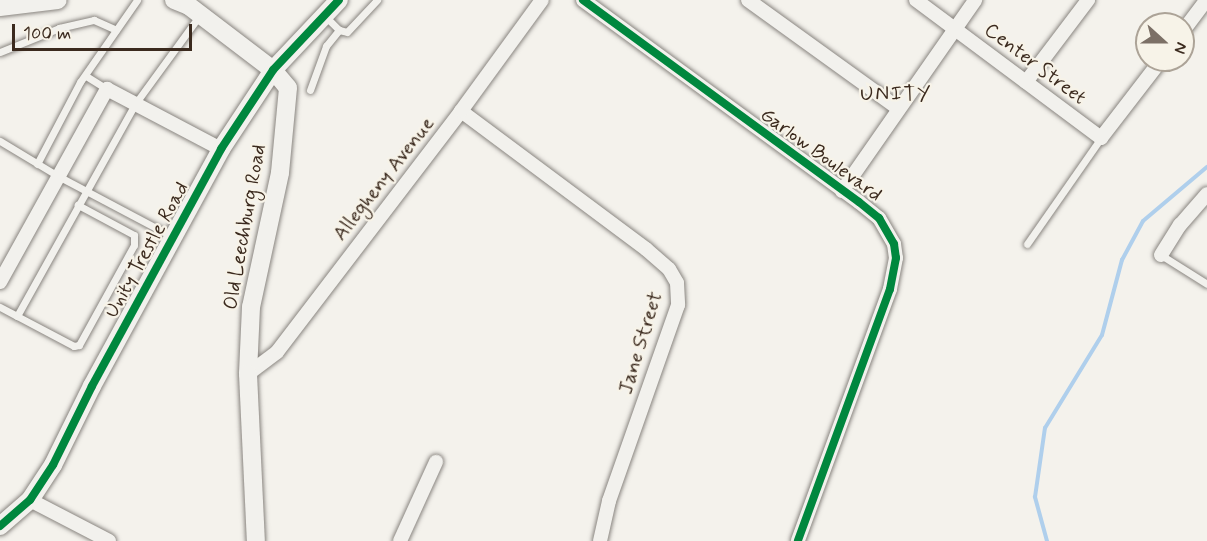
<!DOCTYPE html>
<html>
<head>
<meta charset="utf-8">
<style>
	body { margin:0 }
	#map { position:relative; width:1207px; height:541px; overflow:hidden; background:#f4f2ec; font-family:Mynerve,sans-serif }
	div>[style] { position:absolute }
	.stream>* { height:4px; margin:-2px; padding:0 2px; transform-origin:2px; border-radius:2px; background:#afcfec }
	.roads { filter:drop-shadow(0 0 2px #898580) drop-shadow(0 0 2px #898580) }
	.service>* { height:7px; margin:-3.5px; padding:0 3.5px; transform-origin:3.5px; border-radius:3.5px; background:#f2f1ed }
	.minor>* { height:14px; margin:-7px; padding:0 7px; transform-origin:7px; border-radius:7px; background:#f2f1ed }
	.tertiary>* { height:18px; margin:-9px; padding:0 9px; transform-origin:9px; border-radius:9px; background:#f2f1ed }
	.cycleway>* { height:8px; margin:-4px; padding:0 4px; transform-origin:4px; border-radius:4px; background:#00873e }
	span { translate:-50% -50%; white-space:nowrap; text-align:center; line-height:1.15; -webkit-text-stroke:4.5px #f7f3e8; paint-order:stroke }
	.street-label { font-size:20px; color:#3b2a1e }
	.neighbourhood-label { font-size:21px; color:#3b2a1e; letter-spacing:1.5px }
	.north { position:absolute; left:1135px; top:12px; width:60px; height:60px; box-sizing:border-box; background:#f7f3e8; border:2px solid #aca397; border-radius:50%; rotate:111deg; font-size:16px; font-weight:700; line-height:24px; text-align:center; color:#3b2a1e }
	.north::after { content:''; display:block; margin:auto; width:21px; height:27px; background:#7c7066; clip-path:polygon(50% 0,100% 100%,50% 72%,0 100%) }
	.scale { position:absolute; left:12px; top:24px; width:180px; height:27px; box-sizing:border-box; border:3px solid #3b2a1e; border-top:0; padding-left:8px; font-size:18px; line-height:21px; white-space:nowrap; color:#3b2a1e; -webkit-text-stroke:4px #f7f3e8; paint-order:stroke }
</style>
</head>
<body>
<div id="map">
	<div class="stream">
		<div style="left:1047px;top:541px;width:46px;rotate:-105.3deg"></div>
		<div style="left:1035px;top:497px;width:70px;rotate:-81.8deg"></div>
		<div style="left:1045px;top:428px;width:109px;rotate:-58.5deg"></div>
		<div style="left:1102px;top:335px;width:78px;rotate:-75.1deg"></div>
		<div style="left:1122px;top:260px;width:44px;rotate:-61.7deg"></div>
		<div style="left:1143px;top:221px;width:84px;rotate:-40.2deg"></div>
	</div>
	<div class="roads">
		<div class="service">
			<div style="left:325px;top:16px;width:20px;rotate:45deg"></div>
			<div style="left:339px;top:30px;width:8px;rotate:14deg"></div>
			<div style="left:347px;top:32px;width:44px;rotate:-46.8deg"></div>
			<div style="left:0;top:52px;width:64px;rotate:-22.1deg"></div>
			<div style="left:59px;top:28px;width:36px;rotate:-13deg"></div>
			<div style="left:94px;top:20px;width:24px;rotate:24deg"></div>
			<div style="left:86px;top:76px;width:25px;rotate:32deg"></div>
			<div style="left:310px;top:90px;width:47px;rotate:-70deg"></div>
			<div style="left:326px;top:46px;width:21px;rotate:-51deg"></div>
			<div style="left:0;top:141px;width:68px;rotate:31.1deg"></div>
			<div style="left:58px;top:176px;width:130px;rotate:27.9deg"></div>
			<div style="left:37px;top:164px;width:93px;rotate:-62.3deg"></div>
			<div style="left:80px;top:82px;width:100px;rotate:-55.2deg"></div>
			<div style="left:1027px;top:244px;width:129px;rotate:-55.1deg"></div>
			<div style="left:1161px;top:255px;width:54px;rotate:32.2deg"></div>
			<div style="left:0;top:307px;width:19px;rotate:28deg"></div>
			<div style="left:17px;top:316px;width:243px;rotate:-60.9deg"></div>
			<div style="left:135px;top:104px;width:110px;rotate:-53.9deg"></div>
			<div style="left:17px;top:316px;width:64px;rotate:27.8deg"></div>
			<div style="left:74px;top:346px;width:5px;rotate:-11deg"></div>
			<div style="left:79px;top:345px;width:114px;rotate:-61.2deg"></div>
			<div style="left:134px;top:245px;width:10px;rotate:-90deg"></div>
			<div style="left:134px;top:235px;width:64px;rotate:-151.8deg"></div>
		</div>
		<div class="minor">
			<div style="left:583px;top:0;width:342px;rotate:36.2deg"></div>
			<div style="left:859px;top:202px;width:26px;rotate:39deg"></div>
			<div style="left:879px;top:218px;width:30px;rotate:60deg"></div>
			<div style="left:894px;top:244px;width:14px;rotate:82deg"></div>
			<div style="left:896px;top:258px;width:32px;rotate:101deg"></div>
			<div style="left:890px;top:289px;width:268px;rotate:110.1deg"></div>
			<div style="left:748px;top:0;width:185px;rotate:35.8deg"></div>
			<div style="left:916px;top:0;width:231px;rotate:36.7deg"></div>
			<div style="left:1101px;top:138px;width:98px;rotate:-52.4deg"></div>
			<div style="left:1183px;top:31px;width:39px;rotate:-53deg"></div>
			<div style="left:1026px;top:82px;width:103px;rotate:-52.9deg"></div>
			<div style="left:461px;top:111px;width:231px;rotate:36.7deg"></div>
			<div style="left:646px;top:249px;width:30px;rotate:41deg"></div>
			<div style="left:669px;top:269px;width:16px;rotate:60deg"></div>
			<div style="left:677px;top:283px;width:22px;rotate:87deg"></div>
			<div style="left:678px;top:305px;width:208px;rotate:109.4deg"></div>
			<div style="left:609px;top:501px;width:41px;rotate:102.7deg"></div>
			<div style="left:842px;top:191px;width:233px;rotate:-55.1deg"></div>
			<div style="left:1161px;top:255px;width:36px;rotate:-58deg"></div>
			<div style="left:1180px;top:225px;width:41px;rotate:-48.9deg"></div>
			<div style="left:0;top:282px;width:221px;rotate:-61deg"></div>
			<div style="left:107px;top:89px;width:129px;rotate:27.8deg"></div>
			<div style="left:248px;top:374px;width:36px;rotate:-37deg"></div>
			<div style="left:277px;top:352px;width:303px;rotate:-52.6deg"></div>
			<div style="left:461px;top:111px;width:137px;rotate:-53.9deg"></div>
			<div style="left:30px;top:500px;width:89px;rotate:27.4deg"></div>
			<div style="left:400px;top:541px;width:87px;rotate:-65.5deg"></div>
		</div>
		<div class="tertiary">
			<div style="left:174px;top:0;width:16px;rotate:22deg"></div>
			<div style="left:189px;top:6px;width:106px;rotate:37.3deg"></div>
			<div style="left:273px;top:70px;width:23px;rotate:50deg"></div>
			<div style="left:288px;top:88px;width:85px;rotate:95.4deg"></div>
			<div style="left:280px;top:173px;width:137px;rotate:102.2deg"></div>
			<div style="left:251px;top:307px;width:67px;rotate:92.6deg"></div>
			<div style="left:248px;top:374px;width:167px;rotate:87.3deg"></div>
			<div style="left:0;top:7px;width:58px;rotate:-6.9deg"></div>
			<div style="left:0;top:526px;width:40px;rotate:-41deg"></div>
			<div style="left:30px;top:500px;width:42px;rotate:-56.7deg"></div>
			<div style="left:53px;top:465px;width:88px;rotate:-63.7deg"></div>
			<div style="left:92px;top:386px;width:270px;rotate:-61.4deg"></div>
			<div style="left:221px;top:149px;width:95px;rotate:-56.6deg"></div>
			<div style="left:273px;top:70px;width:96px;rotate:-46.7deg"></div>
		</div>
	</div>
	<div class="cycleway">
		<div style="left:583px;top:0;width:342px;rotate:36.2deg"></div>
		<div style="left:859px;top:202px;width:26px;rotate:39deg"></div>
		<div style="left:879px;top:218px;width:30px;rotate:60deg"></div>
		<div style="left:894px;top:244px;width:14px;rotate:82deg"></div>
		<div style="left:896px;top:258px;width:32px;rotate:101deg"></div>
		<div style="left:890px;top:289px;width:268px;rotate:110.1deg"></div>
		<div style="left:0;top:526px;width:40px;rotate:-41deg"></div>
		<div style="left:30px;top:500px;width:42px;rotate:-56.7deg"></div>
		<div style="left:53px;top:465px;width:88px;rotate:-63.7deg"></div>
		<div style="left:92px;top:386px;width:270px;rotate:-61.4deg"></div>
		<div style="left:221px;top:149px;width:95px;rotate:-56.6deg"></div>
		<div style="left:273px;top:70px;width:96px;rotate:-46.7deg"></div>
	</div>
	<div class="street-label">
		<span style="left:1035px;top:64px;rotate:37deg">Center Street</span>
		<span style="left:821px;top:155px;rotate:36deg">Garlow Boulevard</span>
		<span style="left:384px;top:179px;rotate:-52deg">Allegheny Avenue</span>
		<span style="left:245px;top:227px;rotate:-80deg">Old Leechburg Road</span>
		<span style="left:147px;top:250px;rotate:-61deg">Unity Trestle Road</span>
		<span style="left:641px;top:343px;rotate:-73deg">Jane Street</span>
	</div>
	<div class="neighbourhood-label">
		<span style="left:896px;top:94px">UNITY</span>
	</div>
	<div class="north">N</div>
	<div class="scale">100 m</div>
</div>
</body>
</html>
